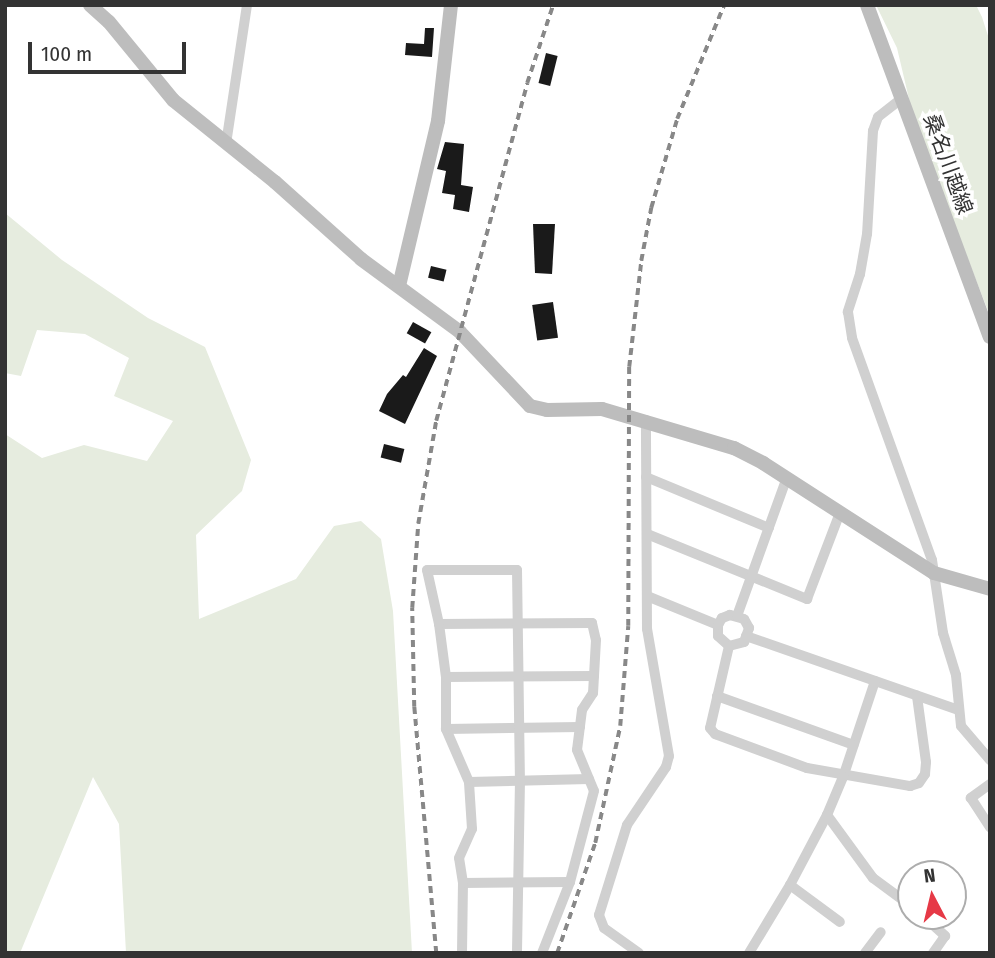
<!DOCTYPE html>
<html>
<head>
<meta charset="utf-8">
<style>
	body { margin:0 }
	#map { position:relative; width:995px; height:958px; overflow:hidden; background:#fff; font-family:"Fira Sans Condensed","Noto Sans JP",sans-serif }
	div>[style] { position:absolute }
	.green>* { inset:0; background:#e6ecdf }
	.building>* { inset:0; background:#1a1a1a; transform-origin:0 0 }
	.street>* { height:10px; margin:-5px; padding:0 5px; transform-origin:5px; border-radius:5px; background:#d0d0d0 }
	.secondary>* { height:14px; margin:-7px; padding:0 7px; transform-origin:7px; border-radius:7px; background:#bdbdbd }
	.rail>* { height:3.5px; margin-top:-1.75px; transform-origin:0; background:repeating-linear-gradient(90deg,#888 0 7px,transparent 0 12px) }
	span { translate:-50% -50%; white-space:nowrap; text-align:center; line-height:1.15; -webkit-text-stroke:7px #fff; paint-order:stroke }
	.street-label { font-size:21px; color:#333 }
	.frame { position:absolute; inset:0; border:7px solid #333; pointer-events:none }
	.north { position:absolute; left:897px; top:860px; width:70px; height:70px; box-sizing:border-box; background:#fff; border:2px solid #adadad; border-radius:50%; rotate:353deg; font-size:19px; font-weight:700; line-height:28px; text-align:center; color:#333 }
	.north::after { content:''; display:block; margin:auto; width:24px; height:32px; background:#e63946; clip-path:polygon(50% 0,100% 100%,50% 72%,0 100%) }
	.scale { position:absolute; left:28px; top:42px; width:158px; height:32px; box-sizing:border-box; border:4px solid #333; border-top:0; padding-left:9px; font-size:21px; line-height:24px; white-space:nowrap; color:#333; -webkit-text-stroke:5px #fff; paint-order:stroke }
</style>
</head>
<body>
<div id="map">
	<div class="green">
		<div style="clip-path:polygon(876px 5px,976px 5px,982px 17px,990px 42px,990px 316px,914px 120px,897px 48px)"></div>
		<div style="clip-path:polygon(5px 213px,62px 260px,148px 318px,205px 347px,251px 460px,242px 491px,196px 535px,199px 619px,296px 579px,334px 526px,361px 521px,381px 539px,393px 611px,412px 953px,126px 953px,119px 824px,93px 777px,20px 953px,5px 953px,5px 434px,42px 458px,84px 445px,147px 461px,173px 421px,114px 396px,129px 358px,85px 334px,37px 330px,21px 376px,5px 373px)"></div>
	</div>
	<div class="building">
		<div style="clip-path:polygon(425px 28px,434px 28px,432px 57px,405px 55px,406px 43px,424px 44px)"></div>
		<div style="left:546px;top:53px;width:12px;height:31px;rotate:14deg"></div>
		<div style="clip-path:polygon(445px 142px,464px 144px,461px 185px,473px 187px,469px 212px,453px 209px,455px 195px,442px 193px,446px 171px,437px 169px)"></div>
		<div style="clip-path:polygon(533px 224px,555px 224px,552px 274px,535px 273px)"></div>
		<div style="left:431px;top:266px;width:16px;height:12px;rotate:14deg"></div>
		<div style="left:553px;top:302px;width:36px;height:21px;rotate:82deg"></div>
		<div style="left:413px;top:322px;width:21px;height:13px;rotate:29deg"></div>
		<div style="clip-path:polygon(424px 348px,437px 356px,405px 424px,379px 411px,387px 394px,403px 375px,406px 377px)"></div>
		<div style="left:384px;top:444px;width:21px;height:14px;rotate:14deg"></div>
	</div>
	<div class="street">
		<div style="left:901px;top:99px;width:29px;rotate:142deg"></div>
		<div style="left:878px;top:117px;width:15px;rotate:110deg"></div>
		<div style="left:873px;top:131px;width:103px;rotate:93.3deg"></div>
		<div style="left:867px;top:234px;width:41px;rotate:99.9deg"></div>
		<div style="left:860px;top:274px;width:40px;rotate:108deg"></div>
		<div style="left:848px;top:312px;width:26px;rotate:81deg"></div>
		<div style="left:852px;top:338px;width:236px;rotate:70.2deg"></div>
		<div style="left:932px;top:560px;width:74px;rotate:81.4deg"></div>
		<div style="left:943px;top:633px;width:44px;rotate:72.8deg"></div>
		<div style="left:956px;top:675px;width:51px;rotate:84.4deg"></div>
		<div style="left:961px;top:726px;width:45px;rotate:49.5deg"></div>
		<div style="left:226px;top:144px;width:141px;rotate:-81.4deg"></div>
		<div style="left:646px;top:477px;width:133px;rotate:22.5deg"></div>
		<div style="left:647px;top:534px;width:173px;rotate:22.1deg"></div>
		<div style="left:807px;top:599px;width:90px;rotate:-69.1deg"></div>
		<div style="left:647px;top:596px;width:77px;rotate:22.2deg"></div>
		<div style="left:718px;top:625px;width:11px;rotate:90deg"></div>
		<div style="left:718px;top:636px;width:15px;rotate:42deg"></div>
		<div style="left:729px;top:646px;width:16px;rotate:-15deg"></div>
		<div style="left:744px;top:642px;width:15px;rotate:-70deg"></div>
		<div style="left:749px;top:628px;width:10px;rotate:-119deg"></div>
		<div style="left:744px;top:619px;width:15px;rotate:-164deg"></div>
		<div style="left:730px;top:615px;width:9px;rotate:159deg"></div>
		<div style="left:722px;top:618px;width:8px;rotate:120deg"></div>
		<div style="left:737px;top:616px;width:145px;rotate:-70.2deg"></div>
		<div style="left:439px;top:624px;width:153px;rotate:-0.4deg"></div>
		<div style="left:592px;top:623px;width:17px;rotate:77deg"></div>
		<div style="left:596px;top:640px;width:53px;rotate:93.2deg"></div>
		<div style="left:593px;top:693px;width:20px;rotate:123deg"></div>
		<div style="left:582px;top:710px;width:40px;rotate:97.1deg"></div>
		<div style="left:577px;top:750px;width:44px;rotate:67.5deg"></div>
		<div style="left:594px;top:791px;width:94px;rotate:104.8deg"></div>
		<div style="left:570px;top:882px;width:76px;rotate:111.5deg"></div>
		<div style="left:746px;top:636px;width:225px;rotate:19.2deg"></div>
		<div style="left:729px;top:646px;width:84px;rotate:103deg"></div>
		<div style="left:710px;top:728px;width:8px;rotate:50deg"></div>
		<div style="left:715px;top:734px;width:98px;rotate:20.3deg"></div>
		<div style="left:807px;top:768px;width:105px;rotate:9.9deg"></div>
		<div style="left:910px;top:786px;width:9px;rotate:-18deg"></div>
		<div style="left:919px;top:783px;width:11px;rotate:-56deg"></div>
		<div style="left:925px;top:774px;width:12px;rotate:-85deg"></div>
		<div style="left:926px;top:762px;width:67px;rotate:-97.8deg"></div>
		<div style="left:446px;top:677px;width:148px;rotate:-0.4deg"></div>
		<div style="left:875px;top:681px;width:101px;rotate:108.4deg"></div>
		<div style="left:843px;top:777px;width:41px;rotate:112.8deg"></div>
		<div style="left:827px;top:815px;width:78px;rotate:53.9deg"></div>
		<div style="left:873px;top:878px;width:47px;rotate:36.4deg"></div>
		<div style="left:717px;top:696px;width:145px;rotate:19.7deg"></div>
		<div style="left:446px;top:729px;width:134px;rotate:-0.9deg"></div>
		<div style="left:469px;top:782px;width:120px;rotate:-1.4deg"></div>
		<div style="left:990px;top:784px;width:24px;rotate:144deg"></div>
		<div style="left:971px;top:798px;width:35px;rotate:57deg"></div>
		<div style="left:463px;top:883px;width:107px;rotate:-0.5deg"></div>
		<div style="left:790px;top:885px;width:62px;rotate:36.5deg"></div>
		<div style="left:923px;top:916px;width:30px;rotate:42deg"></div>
		<div style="left:945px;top:936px;width:21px;rotate:125deg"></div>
		<div style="left:462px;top:953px;width:70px;rotate:-89.2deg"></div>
		<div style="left:463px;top:883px;width:25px;rotate:-99deg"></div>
		<div style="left:459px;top:858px;width:32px;rotate:-66deg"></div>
		<div style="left:472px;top:829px;width:47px;rotate:-93.7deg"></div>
		<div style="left:469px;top:782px;width:58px;rotate:-113.5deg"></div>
		<div style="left:446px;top:729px;width:52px;rotate:-90deg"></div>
		<div style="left:446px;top:677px;width:53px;rotate:-97.5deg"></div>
		<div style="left:439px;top:624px;width:55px;rotate:-102.5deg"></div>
		<div style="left:427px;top:570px;width:90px"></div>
		<div style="left:517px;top:570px;width:210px;rotate:89.2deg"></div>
		<div style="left:520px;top:780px;width:173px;rotate:91deg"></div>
		<div style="left:639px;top:953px;width:43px;rotate:-144.5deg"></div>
		<div style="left:604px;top:928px;width:14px;rotate:-111deg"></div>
		<div style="left:599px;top:915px;width:94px;rotate:-72.7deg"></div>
		<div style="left:627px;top:825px;width:70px;rotate:-56.1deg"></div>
		<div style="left:666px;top:767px;width:11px;rotate:-75deg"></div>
		<div style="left:669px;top:756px;width:129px;rotate:-99.8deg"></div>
		<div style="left:647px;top:629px;width:209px;rotate:-90.3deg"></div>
		<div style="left:749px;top:953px;width:79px;rotate:-58.9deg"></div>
		<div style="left:790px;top:885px;width:79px;rotate:-62.1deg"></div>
		<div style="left:865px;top:953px;width:26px;rotate:-53deg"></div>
	</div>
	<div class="secondary">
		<div style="left:90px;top:5px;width:25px;rotate:42deg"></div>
		<div style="left:109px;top:22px;width:101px;rotate:50.6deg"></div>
		<div style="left:173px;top:100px;width:131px;rotate:38.8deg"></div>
		<div style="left:275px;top:182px;width:115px;rotate:41.8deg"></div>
		<div style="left:361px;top:259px;width:123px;rotate:36.4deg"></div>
		<div style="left:460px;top:332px;width:102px;rotate:46.6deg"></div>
		<div style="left:530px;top:406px;width:17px;rotate:13deg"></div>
		<div style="left:547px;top:410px;width:55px;rotate:-1deg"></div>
		<div style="left:602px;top:409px;width:138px;rotate:16.5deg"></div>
		<div style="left:734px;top:448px;width:33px;rotate:27deg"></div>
		<div style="left:763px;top:463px;width:203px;rotate:32.8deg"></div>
		<div style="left:934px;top:573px;width:58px;rotate:15.9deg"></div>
		<div style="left:867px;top:5px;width:354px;rotate:69.7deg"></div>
		<div style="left:399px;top:286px;width:170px;rotate:-76.7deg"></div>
		<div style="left:438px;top:121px;width:117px;rotate:-83.6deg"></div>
	</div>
	<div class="rail">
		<div style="left:436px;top:953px;width:247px;rotate:-95.1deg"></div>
		<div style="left:414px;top:707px;width:99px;rotate:-91.2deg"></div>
		<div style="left:412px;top:608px;width:84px;rotate:-85.9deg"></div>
		<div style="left:418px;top:524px;width:105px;rotate:-80.1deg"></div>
		<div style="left:436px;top:421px;width:350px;rotate:-74.9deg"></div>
		<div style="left:527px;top:83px;width:82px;rotate:-71.6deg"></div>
		<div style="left:557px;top:953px;width:116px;rotate:-70.9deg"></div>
		<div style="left:595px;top:843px;width:120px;rotate:-77.9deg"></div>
		<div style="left:620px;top:726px;width:100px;rotate:-85.4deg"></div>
		<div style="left:628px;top:626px;width:259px;rotate:-89.8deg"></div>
		<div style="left:629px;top:367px;width:107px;rotate:-83.5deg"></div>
		<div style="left:641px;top:261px;width:54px;rotate:-79.3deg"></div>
		<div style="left:651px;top:208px;width:93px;rotate:-73.7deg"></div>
		<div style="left:677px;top:119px;width:123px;rotate:-67.6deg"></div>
	</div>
	<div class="street-label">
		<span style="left:948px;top:164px;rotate:70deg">桑名川越線</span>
	</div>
	<div class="frame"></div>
	<div class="north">N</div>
	<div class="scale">100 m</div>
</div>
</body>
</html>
